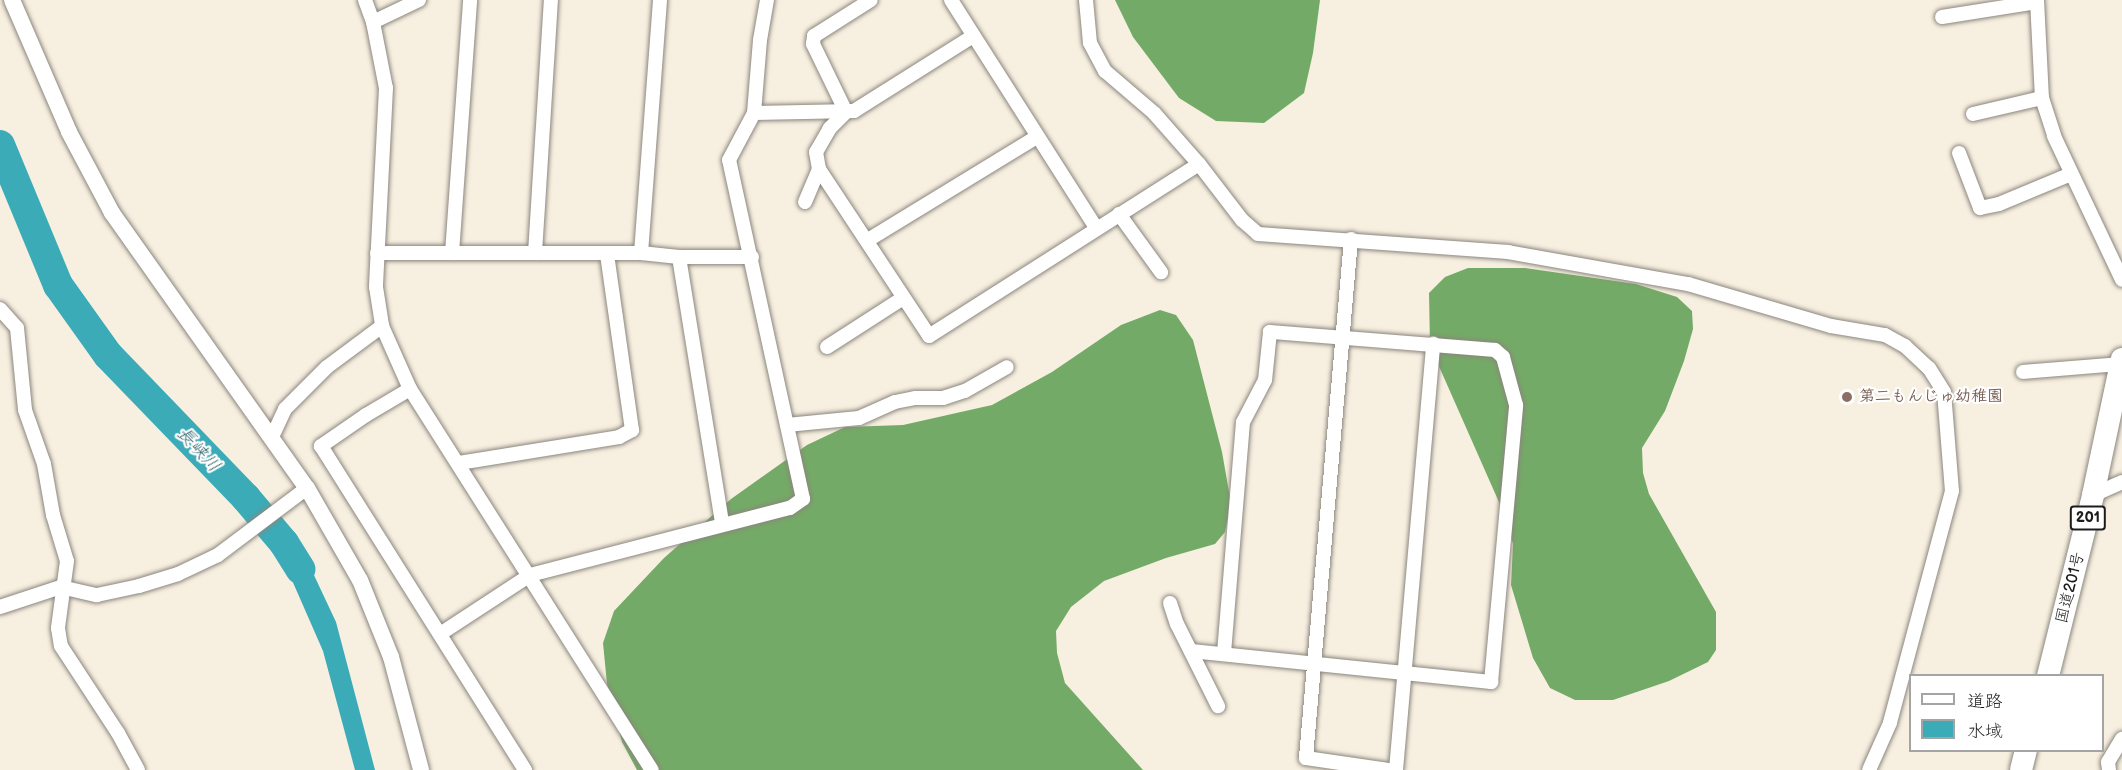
<!DOCTYPE html>
<html>
<head>
<meta charset="utf-8">
<style>
	body { margin:0 }
	#map { position:relative; width:2122px; height:770px; overflow:hidden; background:#f7efe0; font-family:"Balsamiq Sans","Klee One",sans-serif }
	div>[style] { position:absolute }
	.forest>* { inset:0; background:#74aa67 }
	.water>* { inset:0; background:#3babb8 }
	.river>* { height:30px; margin:-15px; padding:0 15px; transform-origin:15px; border-radius:15px; background:#3babb8 }
	.roads { filter:drop-shadow(0 0 2px #8a867e) drop-shadow(0 0 2px #8a867e) }
	.minor>* { height:14px; margin:-7px; padding:0 7px; transform-origin:7px; border-radius:7px; background:#fff }
	.tertiary>* { height:16px; margin:-8px; padding:0 8px; transform-origin:8px; border-radius:8px; background:#fff }
	.trunk>* { height:22px; margin:-11px; padding:0 11px; transform-origin:11px; border-radius:11px; background:#fff }
	.dots>* { width:16px; height:16px; translate:-50% -50%; box-sizing:border-box; border:3px solid #fff; border-radius:50% }
	span { translate:-50% -50%; white-space:nowrap; text-align:center; line-height:1.15; -webkit-text-stroke:4.5px #fff; paint-order:stroke }
	.shield-label span { padding:2px 4px; background:#fff; border:2px solid; border-radius:4px; -webkit-text-stroke-width:0 }
	.shield-label { font-size:15px; color:#1c1c1c; font-weight:700 }
	.education-label { font-size:16px; color:#785e54; font-weight:700 }
	.left { translate:0 -50%; text-align:left }
	.street-label { font-size:16px; color:#1c1c1c }
	.water-label { font-size:18px; color:#2c646a; font-style:italic }
	.legend { position:absolute; left:1909px; top:674px; width:195px; height:78px; box-sizing:border-box; background:#fff; border:2px solid #a4a4a4; margin:0; padding:8px 10px; list-style:none; font-size:18px; color:#1c1c1c }
	.legend li { display:flex; align-items:center; gap:12px; height:30px }
	.legend b { width:30px; border:2px solid #a4a4a4 }
</style>
</head>
<body>
<div id="map">
	<div class="forest">
		<div style="clip-path:polygon(1115px 0,1320px 0,1313px 53px,1304px 93px,1264px 123px,1216px 121px,1179px 98px,1133px 37px)"></div>
		<div style="clip-path:polygon(1468px 268px,1525px 268px,1636px 284px,1677px 297px,1692px 311px,1693px 329px,1684px 361px,1665px 411px,1642px 448px,1643px 473px,1649px 494px,1716px 612px,1716px 650px,1708px 662px,1669px 681px,1613px 700px,1575px 700px,1550px 688px,1533px 658px,1511px 585px,1513px 544px,1506px 518px,1430px 346px,1429px 293px,1445px 277px)"></div>
		<div style="clip-path:polygon(1160px 310px,1176px 315px,1193px 340px,1222px 452px,1231px 503px,1225px 532px,1215px 544px,1166px 558px,1104px 581px,1071px 607px,1056px 631px,1057px 653px,1065px 683px,1143px 770px,637px 770px,622px 742px,607px 684px,603px 643px,614px 611px,664px 558px,731px 499px,807px 445px,845px 427px,903px 425px,992px 405px,1052px 372px,1121px 325px)"></div>
	</div>
	<div class="water">
		<div style="clip-path:polygon(277px 522px,305px 556px,336px 622px,375px 770px,355px 770px,323px 651px,277px 546px)"></div>
	</div>
	<div class="river">
		<div style="left:0;top:145px;width:152px;rotate:67.5deg"></div>
		<div style="left:58px;top:285px;width:86px;rotate:54.5deg"></div>
		<div style="left:108px;top:355px;width:199px;rotate:46deg"></div>
		<div style="left:246px;top:498px;width:59px;rotate:49.8deg"></div>
		<div style="left:284px;top:543px;width:31px;rotate:58deg"></div>
	</div>
	<div class="roads">
		<div class="minor">
			<div style="left:365px;top:0;width:23px;rotate:70deg"></div>
			<div style="left:373px;top:22px;width:67px;rotate:78.9deg"></div>
			<div style="left:386px;top:88px;width:199px;rotate:92.9deg"></div>
			<div style="left:376px;top:287px;width:39px;rotate:81deg"></div>
			<div style="left:382px;top:326px;width:69px;rotate:66deg"></div>
			<div style="left:410px;top:389px;width:451px;rotate:57.6deg"></div>
			<div style="left:951px;top:0;width:270px;rotate:57.5deg"></div>
			<div style="left:1086px;top:0;width:43px;rotate:84.7deg"></div>
			<div style="left:1090px;top:43px;width:32px;rotate:62deg"></div>
			<div style="left:1105px;top:71px;width:65px;rotate:40.6deg"></div>
			<div style="left:1154px;top:113px;width:68px;rotate:48.6deg"></div>
			<div style="left:1199px;top:164px;width:71px;rotate:52.5deg"></div>
			<div style="left:1242px;top:220px;width:21px;rotate:41deg"></div>
			<div style="left:1258px;top:234px;width:251px;rotate:4.1deg"></div>
			<div style="left:1508px;top:252px;width:183px;rotate:10.1deg"></div>
			<div style="left:1688px;top:284px;width:149px;rotate:16.4deg"></div>
			<div style="left:1831px;top:326px;width:55px;rotate:9.5deg"></div>
			<div style="left:1885px;top:335px;width:23px;rotate:29deg"></div>
			<div style="left:1905px;top:346px;width:33px;rotate:43deg"></div>
			<div style="left:1929px;top:368px;width:28px;rotate:58deg"></div>
			<div style="left:1944px;top:392px;width:99px;rotate:85.4deg"></div>
			<div style="left:1952px;top:491px;width:240px;rotate:105deg"></div>
			<div style="left:1890px;top:723px;width:51px;rotate:114.1deg"></div>
			<div style="left:2037px;top:0;width:98px;rotate:87.1deg"></div>
			<div style="left:2042px;top:98px;width:40px;rotate:72deg"></div>
			<div style="left:2054px;top:136px;width:159px;rotate:64.7deg"></div>
			<div style="left:1942px;top:17px;width:96px;rotate:-9deg"></div>
			<div style="left:373px;top:22px;width:51px;rotate:-25.6deg"></div>
			<div style="left:846px;top:112px;width:23px;rotate:135deg"></div>
			<div style="left:830px;top:128px;width:28px;rotate:120deg"></div>
			<div style="left:816px;top:152px;width:17px;rotate:80deg"></div>
			<div style="left:819px;top:169px;width:200px;rotate:56.6deg"></div>
			<div style="left:929px;top:336px;width:320px;rotate:-32.5deg"></div>
			<div style="left:846px;top:112px;width:76px;rotate:-115.9deg"></div>
			<div style="left:813px;top:44px;width:8px;rotate:-83deg"></div>
			<div style="left:814px;top:36px;width:67px;rotate:-32.3deg"></div>
			<div style="left:754px;top:113px;width:100px;rotate:-1.1deg"></div>
			<div style="left:854px;top:111px;width:141px;rotate:-32.2deg"></div>
			<div style="left:1973px;top:114px;width:71px;rotate:-13.1deg"></div>
			<div style="left:1959px;top:153px;width:59px;rotate:69.1deg"></div>
			<div style="left:1980px;top:208px;width:19px;rotate:-12deg"></div>
			<div style="left:1999px;top:204px;width:78px;rotate:-22.6deg"></div>
			<div style="left:805px;top:202px;width:36px;rotate:-67deg"></div>
			<div style="left:1119px;top:214px;width:72px;rotate:54.1deg"></div>
			<div style="left:1351px;top:239px;width:521px;rotate:94.96deg"></div>
			<div style="left:1306px;top:758px;width:83px;rotate:8.3deg"></div>
			<div style="left:868px;top:240px;width:198px;rotate:-31.4deg"></div>
			<div style="left:377px;top:253px;width:264px"></div>
			<div style="left:641px;top:253px;width:38px;rotate:6deg"></div>
			<div style="left:679px;top:257px;width:73px"></div>
			<div style="left:452px;top:253px;width:254px;rotate:-85.9deg"></div>
			<div style="left:535px;top:253px;width:254px;rotate:-86.4deg"></div>
			<div style="left:641px;top:253px;width:254px;rotate:-85.7deg"></div>
			<div style="left:679px;top:257px;width:269px;rotate:80.8deg"></div>
			<div style="left:0;top:309px;width:25px;rotate:48deg"></div>
			<div style="left:17px;top:328px;width:82px;rotate:84.4deg"></div>
			<div style="left:25px;top:410px;width:57px;rotate:70.6deg"></div>
			<div style="left:44px;top:464px;width:52px;rotate:80deg"></div>
			<div style="left:53px;top:515px;width:48px;rotate:73.1deg"></div>
			<div style="left:67px;top:561px;width:68px;rotate:97.7deg"></div>
			<div style="left:58px;top:628px;width:18px;rotate:81deg"></div>
			<div style="left:61px;top:646px;width:104px;rotate:56.8deg"></div>
			<div style="left:118px;top:733px;width:42px;rotate:61.6deg"></div>
			<div style="left:827px;top:347px;width:90px;rotate:-32.8deg"></div>
			<div style="left:2023px;top:372px;width:98px;rotate:-4.7deg"></div>
			<div style="left:410px;top:389px;width:51px;rotate:149.4deg"></div>
			<div style="left:366px;top:415px;width:55px;rotate:145.4deg"></div>
			<div style="left:321px;top:446px;width:383px;rotate:57.8deg"></div>
			<div style="left:787px;top:425px;width:72px;rotate:-5.6deg"></div>
			<div style="left:859px;top:418px;width:39px;rotate:-24deg"></div>
			<div style="left:895px;top:402px;width:21px;rotate:-11deg"></div>
			<div style="left:916px;top:398px;width:27px"></div>
			<div style="left:943px;top:398px;width:23px;rotate:-18deg"></div>
			<div style="left:965px;top:391px;width:48px;rotate:-29.7deg"></div>
			<div style="left:272px;top:437px;width:31px;rotate:-65deg"></div>
			<div style="left:285px;top:409px;width:59px;rotate:-45deg"></div>
			<div style="left:327px;top:367px;width:69px;rotate:-36.7deg"></div>
			<div style="left:459px;top:463px;width:162px;rotate:-9.2deg"></div>
			<div style="left:619px;top:437px;width:15px;rotate:-28deg"></div>
			<div style="left:632px;top:430px;width:178px;rotate:-98.1deg"></div>
			<div style="left:2093px;top:495px;width:32px;rotate:-24deg"></div>
			<div style="left:1170px;top:603px;width:22px;rotate:72deg"></div>
			<div style="left:1177px;top:624px;width:92px;rotate:63.4deg"></div>
			<div style="left:0;top:607px;width:64px;rotate:-18.2deg"></div>
			<div style="left:61px;top:587px;width:37px;rotate:13deg"></div>
			<div style="left:97px;top:595px;width:43px;rotate:-12.1deg"></div>
			<div style="left:139px;top:586px;width:41px;rotate:-17.1deg"></div>
			<div style="left:178px;top:574px;width:44px;rotate:-25.4deg"></div>
			<div style="left:218px;top:555px;width:111px;rotate:-37deg"></div>
			<div style="left:440px;top:634px;width:108px;rotate:-33.2deg"></div>
			<div style="left:530px;top:575px;width:268px;rotate:-14.5deg"></div>
			<div style="left:790px;top:508px;width:16px;rotate:-35deg"></div>
			<div style="left:803px;top:499px;width:347px;rotate:-102.3deg"></div>
			<div style="left:729px;top:160px;width:53px;rotate:-62deg"></div>
			<div style="left:754px;top:113px;width:73px;rotate:-85.3deg"></div>
			<div style="left:760px;top:40px;width:41px;rotate:-80.1deg"></div>
			<div style="left:1191px;top:651px;width:302px;rotate:5.9deg"></div>
			<div style="left:1491px;top:682px;width:278px;rotate:-84.8deg"></div>
			<div style="left:1516px;top:405px;width:50px;rotate:-105.2deg"></div>
			<div style="left:1503px;top:357px;width:11px;rotate:-139deg"></div>
			<div style="left:1495px;top:350px;width:226px;rotate:-175.4deg"></div>
			<div style="left:1270px;top:332px;width:48px;rotate:95.9deg"></div>
			<div style="left:1265px;top:380px;width:47px;rotate:117.6deg"></div>
			<div style="left:1243px;top:422px;width:232px;rotate:94.7deg"></div>
			<div style="left:1396px;top:770px;width:428px;rotate:-85deg"></div>
			<div style="left:2109px;top:770px;width:8px;rotate:-97deg"></div>
			<div style="left:2108px;top:762px;width:27px;rotate:-59deg"></div>
		</div>
		<div class="tertiary">
			<div style="left:12px;top:0;width:144px;rotate:66.6deg"></div>
			<div style="left:69px;top:132px;width:92px;rotate:62deg"></div>
			<div style="left:112px;top:213px;width:337px;rotate:54.7deg"></div>
			<div style="left:307px;top:488px;width:106px;rotate:60.1deg"></div>
			<div style="left:360px;top:580px;width:83px;rotate:68.1deg"></div>
			<div style="left:391px;top:657px;width:117px;rotate:75.1deg"></div>
		</div>
		<div class="trunk">
			<div style="left:2048px;top:676px;width:187px;rotate:-76deg"></div>
			<div style="left:2093px;top:495px;width:139px;rotate:-78deg"></div>
			<div style="left:2021px;top:770px;width:21px;rotate:-76deg"></div>
		</div>
	</div>
	<div class="dots">
		<div style="left:1847px;top:397px;background:#8d6e63"></div>
	</div>
	<div class="shield-label">
		<span style="left:2088px;top:518px">201</span>
	</div>
	<div class="education-label">
		<span class="left" style="left:1859px;top:397px">第二もんじゅ幼稚園</span>
	</div>
	<div class="street-label">
		<span style="left:2071px;top:588px;rotate:-76deg">国道201号</span>
	</div>
	<div class="water-label">
		<span style="left:198px;top:450px;rotate:47deg">長峡川</span>
	</div>
	<ul class="legend">
	<li><b style="height:8px;background:#fff"></b>道路</li>
	<li><b style="height:16px;background:#3babb8"></b>水域</li>
	</ul>
</div>
</body>
</html>
